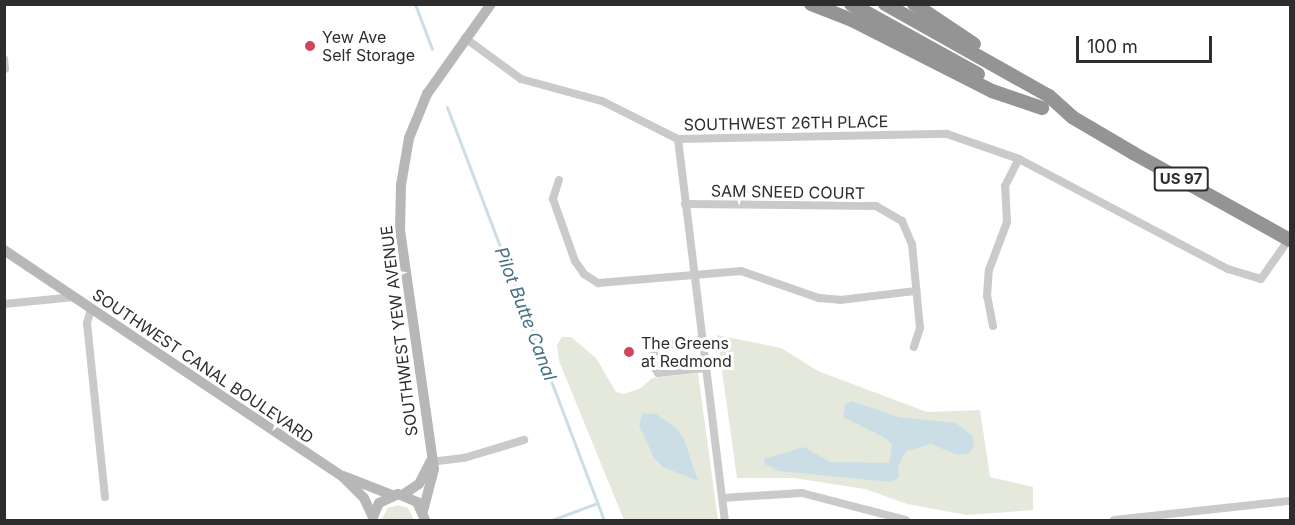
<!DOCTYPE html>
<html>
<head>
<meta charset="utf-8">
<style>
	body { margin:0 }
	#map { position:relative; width:1295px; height:525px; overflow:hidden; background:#fff; font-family:Inter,sans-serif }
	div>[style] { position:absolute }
	.green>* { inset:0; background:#e4e9dc }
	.water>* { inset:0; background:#cbdee6 }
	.stream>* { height:3px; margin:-1.5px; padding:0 1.5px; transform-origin:1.5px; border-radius:1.5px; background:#cbdee6 }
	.street>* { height:8px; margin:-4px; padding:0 4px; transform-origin:4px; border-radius:4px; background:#cacaca }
	.secondary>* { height:10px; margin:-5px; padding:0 5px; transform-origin:5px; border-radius:5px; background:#b7b7b7 }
	.highway>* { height:14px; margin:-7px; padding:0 7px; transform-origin:7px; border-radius:7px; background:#949494 }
	.dots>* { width:16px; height:16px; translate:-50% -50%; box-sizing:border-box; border:3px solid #fff; border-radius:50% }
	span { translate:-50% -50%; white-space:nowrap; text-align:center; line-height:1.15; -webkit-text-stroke:6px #fff; paint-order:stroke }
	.shield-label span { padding:2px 4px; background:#fff; border:2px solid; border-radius:4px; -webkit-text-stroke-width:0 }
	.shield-label { font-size:15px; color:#2d2d2d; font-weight:700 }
	.poi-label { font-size:16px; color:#2d2d2d }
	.left { translate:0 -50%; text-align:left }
	.street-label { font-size:16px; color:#2d2d2d }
	.water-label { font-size:18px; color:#467284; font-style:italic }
	.frame { position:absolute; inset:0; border:6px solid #2d2d2d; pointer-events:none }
	.scale { position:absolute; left:1076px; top:36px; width:136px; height:27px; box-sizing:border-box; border:3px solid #2d2d2d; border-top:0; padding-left:8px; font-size:18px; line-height:21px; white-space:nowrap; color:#2d2d2d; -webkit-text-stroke:4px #fff; paint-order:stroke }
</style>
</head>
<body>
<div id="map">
	<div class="green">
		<div style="clip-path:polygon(717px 335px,781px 348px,818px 371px,927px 412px,980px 410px,990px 477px,1033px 487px,1033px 510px,967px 515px,907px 504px,865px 489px,794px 478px,737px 478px)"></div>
		<div style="clip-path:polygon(562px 337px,571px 337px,596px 358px,616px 392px,624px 394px,641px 388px,652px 378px,698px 373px,718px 520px,624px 520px,559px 361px,557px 345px)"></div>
		<div style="clip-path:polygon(398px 505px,408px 508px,414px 520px,381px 520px,388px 508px)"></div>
	</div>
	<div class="water">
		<div style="clip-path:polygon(852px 401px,898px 417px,956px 423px,972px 435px,974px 444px,970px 453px,957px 455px,931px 444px,906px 451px,898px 467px,899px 477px,891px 482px,779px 471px,765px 464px,764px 459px,804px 447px,830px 462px,889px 463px,892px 445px,887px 439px,843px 417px,845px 404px)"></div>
		<div style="clip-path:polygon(643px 413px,656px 414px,675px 427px,684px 439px,698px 481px,663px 467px,654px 458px,639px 425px)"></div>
	</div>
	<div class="stream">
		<div style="left:415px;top:4px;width:48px;rotate:69.3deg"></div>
		<div style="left:447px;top:107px;width:442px;rotate:69.2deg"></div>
		<div style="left:552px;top:520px;width:48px;rotate:-20.7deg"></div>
	</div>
	<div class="street">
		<div style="left:465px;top:38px;width:69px;rotate:36.2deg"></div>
		<div style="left:521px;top:79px;width:84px;rotate:15.2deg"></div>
		<div style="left:602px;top:101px;width:85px;rotate:26.6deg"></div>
		<div style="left:678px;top:139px;width:269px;rotate:-1.1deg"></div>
		<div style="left:947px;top:134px;width:76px;rotate:19.1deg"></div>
		<div style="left:4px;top:59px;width:10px;rotate:84deg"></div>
		<div style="left:678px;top:139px;width:384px;rotate:83deg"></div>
		<div style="left:559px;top:180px;width:20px;rotate:108deg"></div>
		<div style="left:553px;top:199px;width:66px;rotate:70.5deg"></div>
		<div style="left:575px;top:261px;width:16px;rotate:55deg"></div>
		<div style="left:584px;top:274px;width:17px;rotate:33deg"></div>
		<div style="left:598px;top:283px;width:144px;rotate:-4.8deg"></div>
		<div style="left:741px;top:271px;width:83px;rotate:19.1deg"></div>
		<div style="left:819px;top:298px;width:21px;rotate:5deg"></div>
		<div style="left:840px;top:300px;width:77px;rotate:-6.8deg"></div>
		<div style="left:685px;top:204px;width:191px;rotate:0.6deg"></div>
		<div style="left:876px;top:206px;width:30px;rotate:30deg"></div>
		<div style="left:902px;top:221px;width:25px;rotate:67deg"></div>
		<div style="left:912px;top:244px;width:84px;rotate:84.6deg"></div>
		<div style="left:920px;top:328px;width:20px;rotate:108deg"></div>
		<div style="left:4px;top:304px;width:71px;rotate:-5.6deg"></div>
		<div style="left:91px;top:309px;width:15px;rotate:106deg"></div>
		<div style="left:87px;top:323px;width:175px;rotate:84.1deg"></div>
		<div style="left:993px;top:326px;width:31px;rotate:-101deg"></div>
		<div style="left:987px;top:296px;width:26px;rotate:-86deg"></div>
		<div style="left:989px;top:270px;width:51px;rotate:-69.4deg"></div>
		<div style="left:1007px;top:222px;width:36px;rotate:-93deg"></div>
		<div style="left:1005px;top:186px;width:30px;rotate:-63deg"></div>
		<div style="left:1019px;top:159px;width:236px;rotate:27.8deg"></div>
		<div style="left:1228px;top:269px;width:34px;rotate:17deg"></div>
		<div style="left:1261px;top:279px;width:49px;rotate:-55deg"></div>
		<div style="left:701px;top:340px;width:47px;rotate:171.3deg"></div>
		<div style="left:655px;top:347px;width:18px;rotate:96deg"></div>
		<div style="left:653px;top:365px;width:9px;rotate:58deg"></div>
		<div style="left:658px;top:373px;width:47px;rotate:-6.1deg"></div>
		<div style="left:430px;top:462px;width:34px;rotate:-7deg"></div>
		<div style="left:464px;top:458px;width:63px;rotate:-16.7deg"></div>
		<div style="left:722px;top:498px;width:80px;rotate:-3.6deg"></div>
		<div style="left:802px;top:493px;width:107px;rotate:14.6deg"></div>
		<div style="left:1114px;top:520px;width:177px;rotate:-6.2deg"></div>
	</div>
	<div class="secondary">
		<div style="left:4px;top:250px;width:407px;rotate:33.8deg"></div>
		<div style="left:342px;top:476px;width:31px;rotate:45deg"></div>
		<div style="left:364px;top:498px;width:21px;rotate:65deg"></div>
		<div style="left:343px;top:476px;width:53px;rotate:21.2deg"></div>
		<div style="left:404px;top:494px;width:18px;rotate:-34deg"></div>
		<div style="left:419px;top:484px;width:25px;rotate:-63deg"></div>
		<div style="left:423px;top:511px;width:43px;rotate:-75.3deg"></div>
		<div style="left:434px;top:469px;width:240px;rotate:-98.1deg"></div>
		<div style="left:400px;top:231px;width:46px;rotate:-88.8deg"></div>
		<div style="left:401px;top:185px;width:48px;rotate:-80.3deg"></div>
		<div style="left:409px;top:138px;width:48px;rotate:-67.8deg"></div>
		<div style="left:427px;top:94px;width:110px;rotate:-54.6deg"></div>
		<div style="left:373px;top:517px;width:15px;rotate:-67deg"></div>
		<div style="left:379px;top:503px;width:21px;rotate:-25deg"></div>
		<div style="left:398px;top:494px;width:21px;rotate:23deg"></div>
		<div style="left:417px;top:502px;width:20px;rotate:66deg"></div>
	</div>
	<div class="highway">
		<div style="left:811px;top:4px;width:44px;rotate:21.3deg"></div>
		<div style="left:852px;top:20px;width:157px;rotate:26.9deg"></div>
		<div style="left:992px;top:91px;width:53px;rotate:18.8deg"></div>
		<div style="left:851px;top:4px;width:145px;rotate:28.9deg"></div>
		<div style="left:885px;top:4px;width:188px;rotate:29.3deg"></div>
		<div style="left:1049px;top:96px;width:31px;rotate:42deg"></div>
		<div style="left:1072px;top:117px;width:71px;rotate:30.5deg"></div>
		<div style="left:1133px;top:153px;width:179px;rotate:29deg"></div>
		<div style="left:914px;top:4px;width:72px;rotate:33.7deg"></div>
	</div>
	<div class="dots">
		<div style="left:310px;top:46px;background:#ce455c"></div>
		<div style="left:629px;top:352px;background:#ce455c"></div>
	</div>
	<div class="shield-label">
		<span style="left:1181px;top:179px">US 97</span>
	</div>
	<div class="poi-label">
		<span class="left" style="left:322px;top:46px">Yew Ave<br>Self Storage</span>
		<span class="left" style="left:641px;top:352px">The Greens<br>at Redmond</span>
	</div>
	<div class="street-label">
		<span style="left:786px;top:123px;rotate:-1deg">SOUTHWEST 26TH PLACE</span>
		<span style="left:788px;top:192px;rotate:1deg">SAM SNEED COURT</span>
		<span style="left:399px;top:331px;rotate:-97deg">SOUTHWEST YEW AVENUE</span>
		<span style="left:203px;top:366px;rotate:34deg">SOUTHWEST CANAL BOULEVARD</span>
	</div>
	<div class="water-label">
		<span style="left:525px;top:314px;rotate:69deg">Pilot Butte Canal</span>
	</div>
	<div class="frame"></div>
	<div class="scale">100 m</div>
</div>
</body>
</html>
